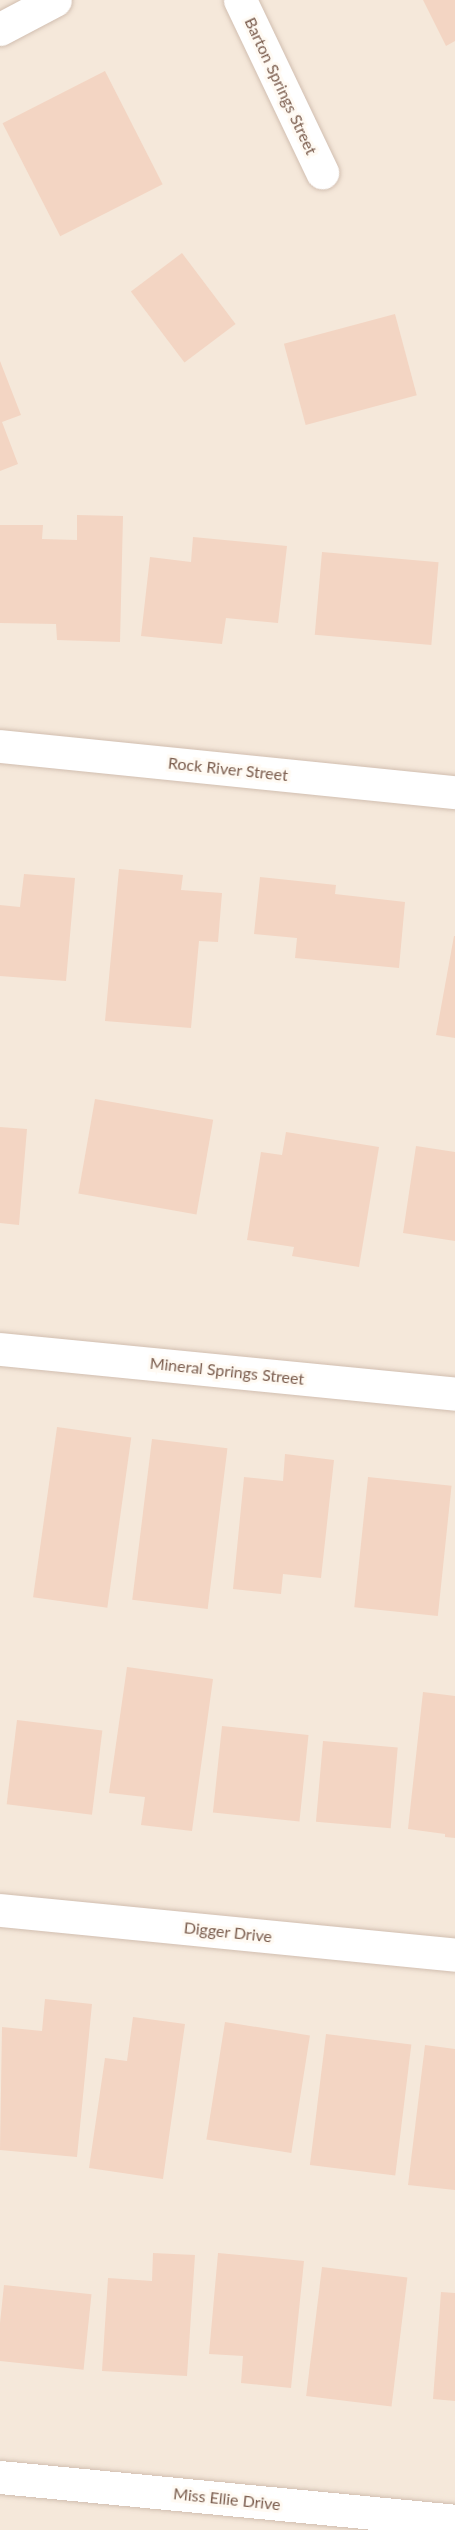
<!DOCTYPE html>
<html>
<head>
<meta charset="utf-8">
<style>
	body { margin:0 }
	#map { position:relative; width:455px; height:2530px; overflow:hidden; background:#fdf6ec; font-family:Lato,sans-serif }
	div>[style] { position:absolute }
	.residential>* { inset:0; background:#f5e8da; transform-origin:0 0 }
	.building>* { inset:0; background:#f3d5c3; transform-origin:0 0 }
	.roads { filter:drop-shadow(0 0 2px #d1beb0) drop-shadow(0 0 2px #d1beb0) }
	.street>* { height:33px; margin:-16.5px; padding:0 16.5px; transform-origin:16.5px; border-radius:16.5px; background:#fff }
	span { translate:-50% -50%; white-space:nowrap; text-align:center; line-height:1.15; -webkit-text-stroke:6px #fffaf3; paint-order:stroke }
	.street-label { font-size:16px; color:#7a5c4d }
</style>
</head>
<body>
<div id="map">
	<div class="residential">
		<div style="left:0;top:0;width:455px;height:2530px"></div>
	</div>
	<div class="building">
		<div style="clip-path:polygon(423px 0,455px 0,455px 41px,446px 46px)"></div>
		<div style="left:105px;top:71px;width:127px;height:115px;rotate:63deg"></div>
		<div style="left:182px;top:253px;width:89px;height:64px;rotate:53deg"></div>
		<div style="left:395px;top:314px;width:84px;height:115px;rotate:75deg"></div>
		<div style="clip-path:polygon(0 361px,21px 415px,2px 422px,18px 464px,0 471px)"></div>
		<div style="clip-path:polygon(77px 515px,123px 516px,120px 642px,57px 640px,56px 624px,0 623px,0 525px,43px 525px,42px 539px,77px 540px)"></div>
		<div style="clip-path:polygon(193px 537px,287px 546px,278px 623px,226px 618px,222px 644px,141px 636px,150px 557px,191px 562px)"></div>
		<div style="left:322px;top:552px;width:117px;height:83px;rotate:5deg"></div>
		<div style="clip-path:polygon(119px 869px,183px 875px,181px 890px,222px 893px,218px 942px,199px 941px,191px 1028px,105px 1021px)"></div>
		<div style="clip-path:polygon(24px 874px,75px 878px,66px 981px,0 976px,0 905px,20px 907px)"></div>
		<div style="clip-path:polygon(260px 877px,336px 885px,335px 894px,405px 902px,399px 968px,295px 958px,297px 938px,254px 934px)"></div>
		<div style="clip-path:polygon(454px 936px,455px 936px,455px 1038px,436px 1035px)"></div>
		<div style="left:95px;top:1099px;width:120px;height:96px;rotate:10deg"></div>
		<div style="clip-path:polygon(0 1127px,27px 1129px,19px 1225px,0 1223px)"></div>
		<div style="clip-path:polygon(286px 1132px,379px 1147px,359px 1267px,292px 1256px,294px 1247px,247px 1240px,261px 1152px,282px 1155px)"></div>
		<div style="clip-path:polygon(416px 1146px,455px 1152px,455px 1241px,403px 1233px)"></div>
		<div style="left:57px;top:1427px;width:75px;height:172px;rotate:8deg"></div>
		<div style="left:152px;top:1439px;width:76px;height:162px;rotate:7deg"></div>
		<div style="clip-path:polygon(285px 1454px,334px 1460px,321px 1578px,283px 1574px,281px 1594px,233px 1589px,244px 1477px,283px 1481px)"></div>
		<div style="left:368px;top:1477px;width:84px;height:131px;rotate:6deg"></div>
		<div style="clip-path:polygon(127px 1667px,213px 1679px,192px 1831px,141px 1825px,145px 1797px,109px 1793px)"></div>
		<div style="clip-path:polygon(423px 1692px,455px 1696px,455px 1838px,445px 1837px,445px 1834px,408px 1829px)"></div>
		<div style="left:17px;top:1720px;width:86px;height:85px;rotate:7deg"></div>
		<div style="left:222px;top:1726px;width:87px;height:87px;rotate:6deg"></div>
		<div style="left:323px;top:1741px;width:75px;height:81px;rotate:5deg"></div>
		<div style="clip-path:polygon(45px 1999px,92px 2004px,77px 2157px,0 2150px,2px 2027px,42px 2031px)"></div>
		<div style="clip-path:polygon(133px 2017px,185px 2024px,163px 2179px,89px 2168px,105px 2058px,127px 2061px)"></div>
		<div style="left:225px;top:2022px;width:86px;height:119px;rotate:9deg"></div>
		<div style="left:326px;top:2034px;width:86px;height:132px;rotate:7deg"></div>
		<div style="clip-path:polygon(425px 2045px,455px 2049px,455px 2190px,408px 2185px)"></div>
		<div style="clip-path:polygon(153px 2253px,195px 2255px,187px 2376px,102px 2371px,108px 2278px,152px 2281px)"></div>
		<div style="clip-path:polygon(218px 2253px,304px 2261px,291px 2388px,241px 2383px,243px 2356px,209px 2354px)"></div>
		<div style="left:322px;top:2267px;width:86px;height:130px;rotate:7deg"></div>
		<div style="left:4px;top:2285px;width:88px;height:76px;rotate:6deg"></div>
		<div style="clip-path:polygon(441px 2292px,455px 2293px,455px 2401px,433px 2399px)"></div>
	</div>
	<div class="roads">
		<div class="street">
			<div style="left:240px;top:0;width:191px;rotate:64.5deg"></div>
			<div style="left:0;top:29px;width:62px;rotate:-27.8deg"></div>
			<div style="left:0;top:746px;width:457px;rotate:5.8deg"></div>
			<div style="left:0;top:1349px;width:457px;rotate:5.6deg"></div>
			<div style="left:0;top:1910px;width:457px;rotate:5.6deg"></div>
			<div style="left:0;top:2477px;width:457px;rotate:5.5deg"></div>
		</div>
	</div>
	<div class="street-label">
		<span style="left:281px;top:86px;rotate:65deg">Barton Springs Street</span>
		<span style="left:228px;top:769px;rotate:6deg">Rock River Street</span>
		<span style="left:227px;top:1371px;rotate:6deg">Mineral Springs Street</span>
		<span style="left:228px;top:1932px;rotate:6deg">Digger Drive</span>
		<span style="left:227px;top:2499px;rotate:6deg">Miss Ellie Drive</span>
	</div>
</div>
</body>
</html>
